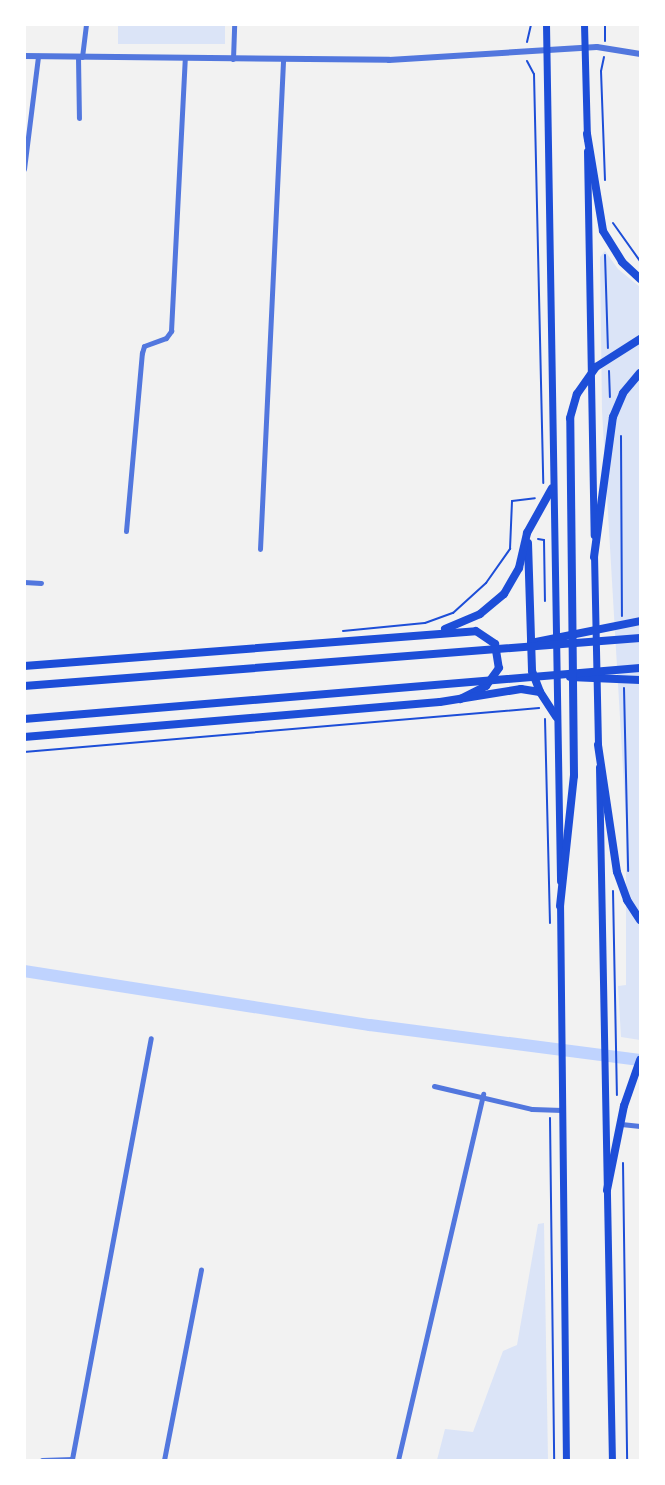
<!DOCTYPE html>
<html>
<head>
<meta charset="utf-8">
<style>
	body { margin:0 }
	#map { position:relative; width:665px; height:1485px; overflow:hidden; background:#f2f2f2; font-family:Karla,sans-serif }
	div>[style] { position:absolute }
	.green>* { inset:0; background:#dbe4f7; transform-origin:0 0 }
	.canal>* { height:12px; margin:-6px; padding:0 6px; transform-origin:6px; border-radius:6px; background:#bfd3fe }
	.path>* { height:2px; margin:-1px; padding:0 1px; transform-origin:1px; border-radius:1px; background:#1d4ed8 }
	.minor>* { height:5px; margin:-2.5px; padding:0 2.5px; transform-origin:2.5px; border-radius:2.5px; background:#5277de }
	.tertiary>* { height:6px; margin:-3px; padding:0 3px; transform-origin:3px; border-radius:3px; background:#5277de }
	.secondary>* { height:7px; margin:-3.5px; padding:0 3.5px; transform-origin:3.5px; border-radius:3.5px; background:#1d4ed8 }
	.primary>* { height:8px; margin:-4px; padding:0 4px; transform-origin:4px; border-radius:4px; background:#1d4ed8 }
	span { translate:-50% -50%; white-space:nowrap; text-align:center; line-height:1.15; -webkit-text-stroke:7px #fff; paint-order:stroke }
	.frame { position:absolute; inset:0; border:26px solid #fff; pointer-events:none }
</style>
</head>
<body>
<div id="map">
	<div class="green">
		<div style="left:118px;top:25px;width:107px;height:19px"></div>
		<div style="clip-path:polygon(605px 251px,618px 269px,640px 287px,640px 1040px,621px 1037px,618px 986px,626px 985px,626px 820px,602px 411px,600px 257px)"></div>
		<div style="clip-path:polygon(544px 1223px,548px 1460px,437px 1460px,445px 1429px,473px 1432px,503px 1351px,517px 1345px,538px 1224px)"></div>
	</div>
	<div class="canal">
		<div style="left:24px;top:971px;width:350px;rotate:8.9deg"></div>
		<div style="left:370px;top:1025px;width:272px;rotate:7.4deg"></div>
	</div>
	<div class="path">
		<div style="left:605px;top:24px;width:17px;rotate:90deg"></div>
		<div style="left:527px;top:42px;width:18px;rotate:-77deg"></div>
		<div style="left:604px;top:57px;width:14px;rotate:102deg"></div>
		<div style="left:601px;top:71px;width:109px;rotate:87.9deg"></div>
		<div style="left:527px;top:61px;width:15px;rotate:62deg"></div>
		<div style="left:534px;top:74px;width:409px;rotate:88.7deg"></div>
		<div style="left:613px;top:223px;width:47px;rotate:54.6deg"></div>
		<div style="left:605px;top:255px;width:93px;rotate:88.2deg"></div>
		<div style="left:609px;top:371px;width:26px;rotate:88deg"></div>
		<div style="left:621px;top:436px;width:180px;rotate:89.7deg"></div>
		<div style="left:538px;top:539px;width:6px;rotate:9deg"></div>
		<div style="left:544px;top:540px;width:61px;rotate:89.1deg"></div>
		<div style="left:343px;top:631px;width:82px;rotate:-5.6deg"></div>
		<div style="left:425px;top:623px;width:30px;rotate:-20deg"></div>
		<div style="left:453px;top:613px;width:45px;rotate:-42.3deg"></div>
		<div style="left:486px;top:583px;width:42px;rotate:-54.8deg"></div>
		<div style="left:510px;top:549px;width:48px;rotate:-87.6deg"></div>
		<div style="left:512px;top:501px;width:23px;rotate:-7deg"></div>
		<div style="left:624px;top:688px;width:183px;rotate:88.7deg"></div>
		<div style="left:545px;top:719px;width:204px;rotate:88.6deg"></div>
		<div style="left:24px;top:752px;width:517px;rotate:-4.88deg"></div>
		<div style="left:613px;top:891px;width:204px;rotate:88.9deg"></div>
		<div style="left:550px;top:1118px;width:342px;rotate:89.3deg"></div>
		<div style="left:623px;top:1163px;width:297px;rotate:89.2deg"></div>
	</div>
	<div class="minor">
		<div style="left:78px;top:57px;width:61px;rotate:89.1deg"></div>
		<div style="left:82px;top:57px;width:33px;rotate:-83deg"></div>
		<div style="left:233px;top:59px;width:35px;rotate:-88deg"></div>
		<div style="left:24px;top:169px;width:114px;rotate:-82.9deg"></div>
		<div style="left:126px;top:531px;width:179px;rotate:-84.9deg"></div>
		<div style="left:142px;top:353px;width:7px;rotate:-74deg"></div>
		<div style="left:144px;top:346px;width:23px;rotate:-20deg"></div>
		<div style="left:166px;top:338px;width:9px;rotate:-54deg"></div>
		<div style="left:171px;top:331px;width:272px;rotate:-87.1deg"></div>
		<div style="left:260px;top:549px;width:490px;rotate:-87.3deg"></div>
		<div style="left:24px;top:582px;width:17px;rotate:3deg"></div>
		<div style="left:434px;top:1086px;width:101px;rotate:13.2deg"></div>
		<div style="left:532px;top:1109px;width:30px;rotate:2deg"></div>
		<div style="left:621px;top:1124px;width:19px;rotate:6deg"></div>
		<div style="left:42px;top:1460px;width:30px;rotate:-2deg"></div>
		<div style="left:72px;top:1459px;width:428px;rotate:-79.4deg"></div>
		<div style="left:164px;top:1460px;width:194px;rotate:-79deg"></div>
		<div style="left:398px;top:1460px;width:376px;rotate:-76.9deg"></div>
	</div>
	<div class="tertiary">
		<div style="left:24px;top:56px;width:365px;rotate:0.6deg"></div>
		<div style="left:389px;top:60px;width:208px;rotate:-3.6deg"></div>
		<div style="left:597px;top:47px;width:44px;rotate:9.2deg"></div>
	</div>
	<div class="secondary">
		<div style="left:546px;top:24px;width:857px;rotate:89.06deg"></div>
		<div style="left:584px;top:24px;width:115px;rotate:88.5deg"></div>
		<div style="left:587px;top:151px;width:384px;rotate:89deg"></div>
		<div style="left:594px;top:554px;width:194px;rotate:88.8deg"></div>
		<div style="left:599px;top:767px;width:693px;rotate:88.93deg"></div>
		<div style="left:560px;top:900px;width:560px;rotate:89.39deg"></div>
	</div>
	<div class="primary">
		<div style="left:587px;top:134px;width:98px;rotate:80.6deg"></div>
		<div style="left:603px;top:231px;width:36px;rotate:58deg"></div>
		<div style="left:622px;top:262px;width:25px;rotate:43deg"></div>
		<div style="left:528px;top:543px;width:128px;rotate:88.2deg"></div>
		<div style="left:532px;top:671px;width:22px;rotate:69deg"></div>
		<div style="left:594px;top:557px;width:141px;rotate:-82.3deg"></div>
		<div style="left:613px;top:417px;width:26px;rotate:-67deg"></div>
		<div style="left:623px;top:393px;width:26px;rotate:-50deg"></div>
		<div style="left:445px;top:629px;width:38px;rotate:-23deg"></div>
		<div style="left:480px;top:614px;width:31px;rotate:-40deg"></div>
		<div style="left:504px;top:594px;width:30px;rotate:-60deg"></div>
		<div style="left:519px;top:568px;width:36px;rotate:-77deg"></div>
		<div style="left:527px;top:533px;width:51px;rotate:-60.9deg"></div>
		<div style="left:531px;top:643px;width:111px;rotate:-11.4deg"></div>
		<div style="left:24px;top:666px;width:453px;rotate:-4.4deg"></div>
		<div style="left:476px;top:631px;width:23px;rotate:34deg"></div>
		<div style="left:495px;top:644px;width:24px;rotate:81deg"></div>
		<div style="left:499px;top:668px;width:22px;rotate:126deg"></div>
		<div style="left:486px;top:686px;width:29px;rotate:153deg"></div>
		<div style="left:570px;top:677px;width:70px;rotate:2.5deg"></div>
		<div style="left:24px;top:686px;width:618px;rotate:-4.46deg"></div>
		<div style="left:24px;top:719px;width:618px;rotate:-4.73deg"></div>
		<div style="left:24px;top:737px;width:417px;rotate:-4.8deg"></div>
		<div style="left:440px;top:702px;width:82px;rotate:-9.1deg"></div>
		<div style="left:521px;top:689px;width:19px;rotate:9deg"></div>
		<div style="left:540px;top:692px;width:30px;rotate:57deg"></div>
		<div style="left:598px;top:745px;width:128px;rotate:81.5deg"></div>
		<div style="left:617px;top:872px;width:30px;rotate:70deg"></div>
		<div style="left:627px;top:900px;width:24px;rotate:57deg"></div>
		<div style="left:560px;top:906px;width:131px;rotate:-83.9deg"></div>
		<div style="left:574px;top:776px;width:358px;rotate:-90.6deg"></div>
		<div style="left:570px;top:418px;width:25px;rotate:-74deg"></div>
		<div style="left:577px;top:394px;width:33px;rotate:-55deg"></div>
		<div style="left:596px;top:367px;width:52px;rotate:-32.5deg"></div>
		<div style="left:607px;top:1190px;width:86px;rotate:-78.6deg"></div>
		<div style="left:624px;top:1106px;width:49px;rotate:-70.8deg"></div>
	</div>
	<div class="frame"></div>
</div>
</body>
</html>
